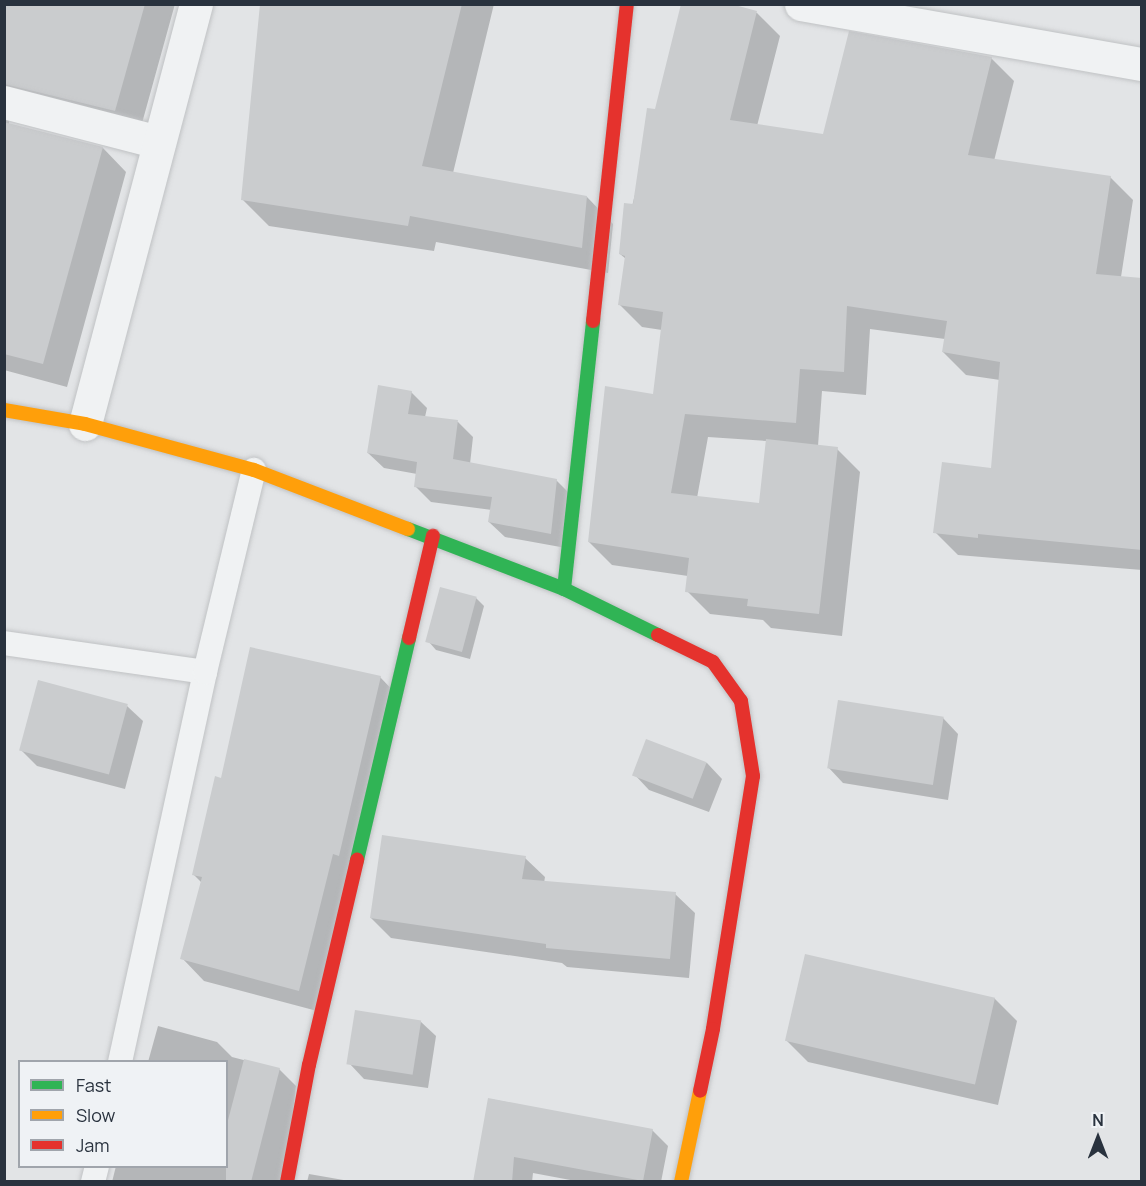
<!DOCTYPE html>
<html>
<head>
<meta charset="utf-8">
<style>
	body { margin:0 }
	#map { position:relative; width:1146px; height:1186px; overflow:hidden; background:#e2e4e6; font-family:Manrope,sans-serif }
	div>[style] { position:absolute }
	.shadow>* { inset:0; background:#0003 }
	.building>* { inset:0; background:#caccce; transform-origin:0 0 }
	.roads { filter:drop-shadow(0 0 2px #c0c2c4) drop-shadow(0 0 2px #c0c2c4) }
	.lane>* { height:24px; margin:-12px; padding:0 12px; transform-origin:12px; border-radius:12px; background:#f0f2f3 }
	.street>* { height:33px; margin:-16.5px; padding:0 16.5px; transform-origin:16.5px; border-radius:16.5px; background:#f0f2f3 }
	.fast>* { height:14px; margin:-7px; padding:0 7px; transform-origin:7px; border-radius:7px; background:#30b455 }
	.slow>* { height:14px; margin:-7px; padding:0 7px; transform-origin:7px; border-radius:7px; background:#ff9f0a }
	.jam>* { height:14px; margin:-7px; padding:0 7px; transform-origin:7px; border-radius:7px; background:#e5322d }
	span { translate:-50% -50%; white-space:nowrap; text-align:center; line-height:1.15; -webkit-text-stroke:6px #eff2f5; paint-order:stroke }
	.frame { position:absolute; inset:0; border:6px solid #29323e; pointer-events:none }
	.legend { position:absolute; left:18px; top:1060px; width:210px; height:108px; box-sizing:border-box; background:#eff2f5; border:2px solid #a0a5ac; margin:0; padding:8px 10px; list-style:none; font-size:18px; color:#29323e }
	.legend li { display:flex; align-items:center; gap:12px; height:30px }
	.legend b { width:30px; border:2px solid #a0a5ac }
	.north { position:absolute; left:1068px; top:1108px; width:60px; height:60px; -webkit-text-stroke:4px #eff2f5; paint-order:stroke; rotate:0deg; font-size:16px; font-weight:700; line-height:24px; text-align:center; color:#29323e }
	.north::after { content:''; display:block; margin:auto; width:21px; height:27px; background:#29323e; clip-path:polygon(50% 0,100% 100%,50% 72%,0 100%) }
</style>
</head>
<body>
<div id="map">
	<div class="shadow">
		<div style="clip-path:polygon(46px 4px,175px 4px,139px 134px,14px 112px,9px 121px,9px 124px,103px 148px,126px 172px,67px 387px,4px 370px,4px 20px)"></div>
		<div style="clip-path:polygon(262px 4px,494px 4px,453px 173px,587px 197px,613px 224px,608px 273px,436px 242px,434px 251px,269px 226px,243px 200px)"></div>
		<div style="clip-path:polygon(evenodd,725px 4px,757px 13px,780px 36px,757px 126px,824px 135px,991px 58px,1014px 81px,994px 161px,1110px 177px,1133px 200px,1121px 277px,1142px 279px,1142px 570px,958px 555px,935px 532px,992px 470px,1000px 380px,966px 375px,943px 352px,945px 339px,870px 329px,866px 395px,822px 391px,818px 446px,837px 449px,860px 472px,842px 636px,771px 628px,763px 620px,710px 614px,687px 591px,688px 576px,612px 565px,589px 542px,655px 396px,662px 330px,642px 327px,619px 304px,626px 259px,620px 254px,656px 111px,725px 4px,708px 437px,767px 441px,760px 505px,697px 498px,708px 437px)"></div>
		<div style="clip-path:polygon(411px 392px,427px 408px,425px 417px,458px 422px,473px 437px,470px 464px,556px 480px,572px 496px,566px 548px,505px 537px,489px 522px,492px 510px,431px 502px,415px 486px,417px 474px,384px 468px,368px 453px)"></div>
		<div style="clip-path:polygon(476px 598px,484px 606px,470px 659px,436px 650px,429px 642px)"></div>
		<div style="clip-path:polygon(380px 677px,402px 700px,321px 1012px,204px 981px,182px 958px,202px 883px,194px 875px,222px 779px)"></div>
		<div style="clip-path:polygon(127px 706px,143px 721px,125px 789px,37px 766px,21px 750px)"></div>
		<div style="clip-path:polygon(943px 718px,958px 734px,948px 800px,843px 783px,828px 767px)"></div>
		<div style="clip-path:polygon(707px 763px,722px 779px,709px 812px,649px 790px,634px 774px)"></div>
		<div style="clip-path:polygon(525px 858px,545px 877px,544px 883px,675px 894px,695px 913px,689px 978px,567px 967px,562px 963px,391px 938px,371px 918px)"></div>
		<div style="clip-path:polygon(994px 998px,1017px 1021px,998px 1105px,808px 1062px,786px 1040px)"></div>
		<div style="clip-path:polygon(420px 1021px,436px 1036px,428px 1088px,364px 1079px,349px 1063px)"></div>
		<div style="clip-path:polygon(158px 1026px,217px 1042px,232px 1057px,279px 1069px,296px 1086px,285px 1182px,112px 1182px,116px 1166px,226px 1166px,226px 1062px,148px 1062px)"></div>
		<div style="clip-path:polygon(490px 1099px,652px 1130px,668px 1146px,661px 1182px,581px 1182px,533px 1173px,532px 1182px,474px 1182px)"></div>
		<div style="clip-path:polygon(309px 1174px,355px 1182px,307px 1182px)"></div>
	</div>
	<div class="building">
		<div style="clip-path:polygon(4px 4px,145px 4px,115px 111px,4px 84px)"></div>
		<div style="clip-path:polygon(260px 4px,462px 4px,422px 166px,587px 196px,582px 248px,410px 216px,408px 226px,241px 200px)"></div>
		<div style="clip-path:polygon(681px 4px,731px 4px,757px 11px,730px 120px,823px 134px,849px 31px,992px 57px,968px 155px,1111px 176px,1096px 274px,1142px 278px,1142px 550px,978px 534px,978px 538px,933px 533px,942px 462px,991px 468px,1000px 362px,942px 352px,947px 321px,847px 306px,844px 372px,800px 369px,796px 423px,685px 414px,671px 493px,759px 503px,766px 439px,838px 447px,819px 614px,747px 606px,748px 599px,685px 592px,689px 558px,588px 542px,605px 386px,653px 394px,663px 312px,618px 305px,625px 256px,619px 254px,624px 203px,633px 204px,647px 108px,655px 109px)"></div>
		<div style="clip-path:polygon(4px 122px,103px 147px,43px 364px,4px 354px)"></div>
		<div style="clip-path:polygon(378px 385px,412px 391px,408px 414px,458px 420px,453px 459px,557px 479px,551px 534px,488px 522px,492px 497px,414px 487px,417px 462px,367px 453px)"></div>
		<div style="left:440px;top:587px;width:38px;height:57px;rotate:15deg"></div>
		<div style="clip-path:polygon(250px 647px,381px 676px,339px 856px,333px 854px,299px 991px,180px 959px,202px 877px,192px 875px,215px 776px,221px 778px)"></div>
		<div style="left:38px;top:680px;width:93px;height:73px;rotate:15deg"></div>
		<div style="left:838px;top:700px;width:107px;height:69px;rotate:9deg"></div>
		<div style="left:646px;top:739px;width:65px;height:39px;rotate:21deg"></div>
		<div style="clip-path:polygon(382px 835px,526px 856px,522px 879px,676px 892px,670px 959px,546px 948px,546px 944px,370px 918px)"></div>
		<div style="left:805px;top:954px;width:195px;height:89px;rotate:13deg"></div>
		<div style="left:355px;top:1010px;width:67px;height:55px;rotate:9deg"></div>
		<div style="clip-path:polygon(244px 1059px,280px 1068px,251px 1182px,226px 1182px,226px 1128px)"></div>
		<div style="clip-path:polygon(488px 1098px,653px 1129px,643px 1181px,514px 1157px,512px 1182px,473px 1182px)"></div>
	</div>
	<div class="roads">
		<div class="lane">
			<div style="left:4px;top:643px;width:203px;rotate:8.2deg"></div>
			<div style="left:120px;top:1062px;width:399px;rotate:-77.7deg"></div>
			<div style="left:205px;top:672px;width:208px;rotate:-76.4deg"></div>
			<div style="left:93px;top:1182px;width:16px;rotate:-76deg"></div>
		</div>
		<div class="street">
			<div style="left:801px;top:4px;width:346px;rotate:10deg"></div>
			<div style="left:4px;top:102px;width:160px;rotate:14.5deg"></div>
			<div style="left:85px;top:424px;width:434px;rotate:-75.2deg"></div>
		</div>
		<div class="fast">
			<div style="left:408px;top:529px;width:167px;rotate:21deg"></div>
			<div style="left:564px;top:589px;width:105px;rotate:26.1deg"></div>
			<div style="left:564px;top:589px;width:270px;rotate:-83.8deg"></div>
			<div style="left:357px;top:860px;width:228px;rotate:-76.8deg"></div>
		</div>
		<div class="slow">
			<div style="left:4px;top:410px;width:82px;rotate:9.8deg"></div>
			<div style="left:85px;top:424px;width:175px;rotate:15.2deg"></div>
			<div style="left:254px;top:470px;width:165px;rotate:21deg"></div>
			<div style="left:681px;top:1182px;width:93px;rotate:-78.2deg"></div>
		</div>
		<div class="jam">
			<div style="left:593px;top:321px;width:319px;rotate:-83.9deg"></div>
			<div style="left:658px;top:635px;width:61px;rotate:26.1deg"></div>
			<div style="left:713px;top:662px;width:48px;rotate:54.3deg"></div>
			<div style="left:741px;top:701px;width:76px;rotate:80.9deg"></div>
			<div style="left:753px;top:776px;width:256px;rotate:99deg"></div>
			<div style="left:713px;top:1029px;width:63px;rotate:101.8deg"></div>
			<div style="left:409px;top:638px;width:105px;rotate:-76.8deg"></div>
			<div style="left:287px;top:1182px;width:119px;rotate:-79.4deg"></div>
			<div style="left:309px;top:1065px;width:211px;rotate:-76.8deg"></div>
		</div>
	</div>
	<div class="frame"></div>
	<ul class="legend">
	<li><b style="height:8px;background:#30b455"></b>Fast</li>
	<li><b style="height:8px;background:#ff9f0a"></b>Slow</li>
	<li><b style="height:8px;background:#e5322d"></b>Jam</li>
	</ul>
	<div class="north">N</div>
</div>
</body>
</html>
